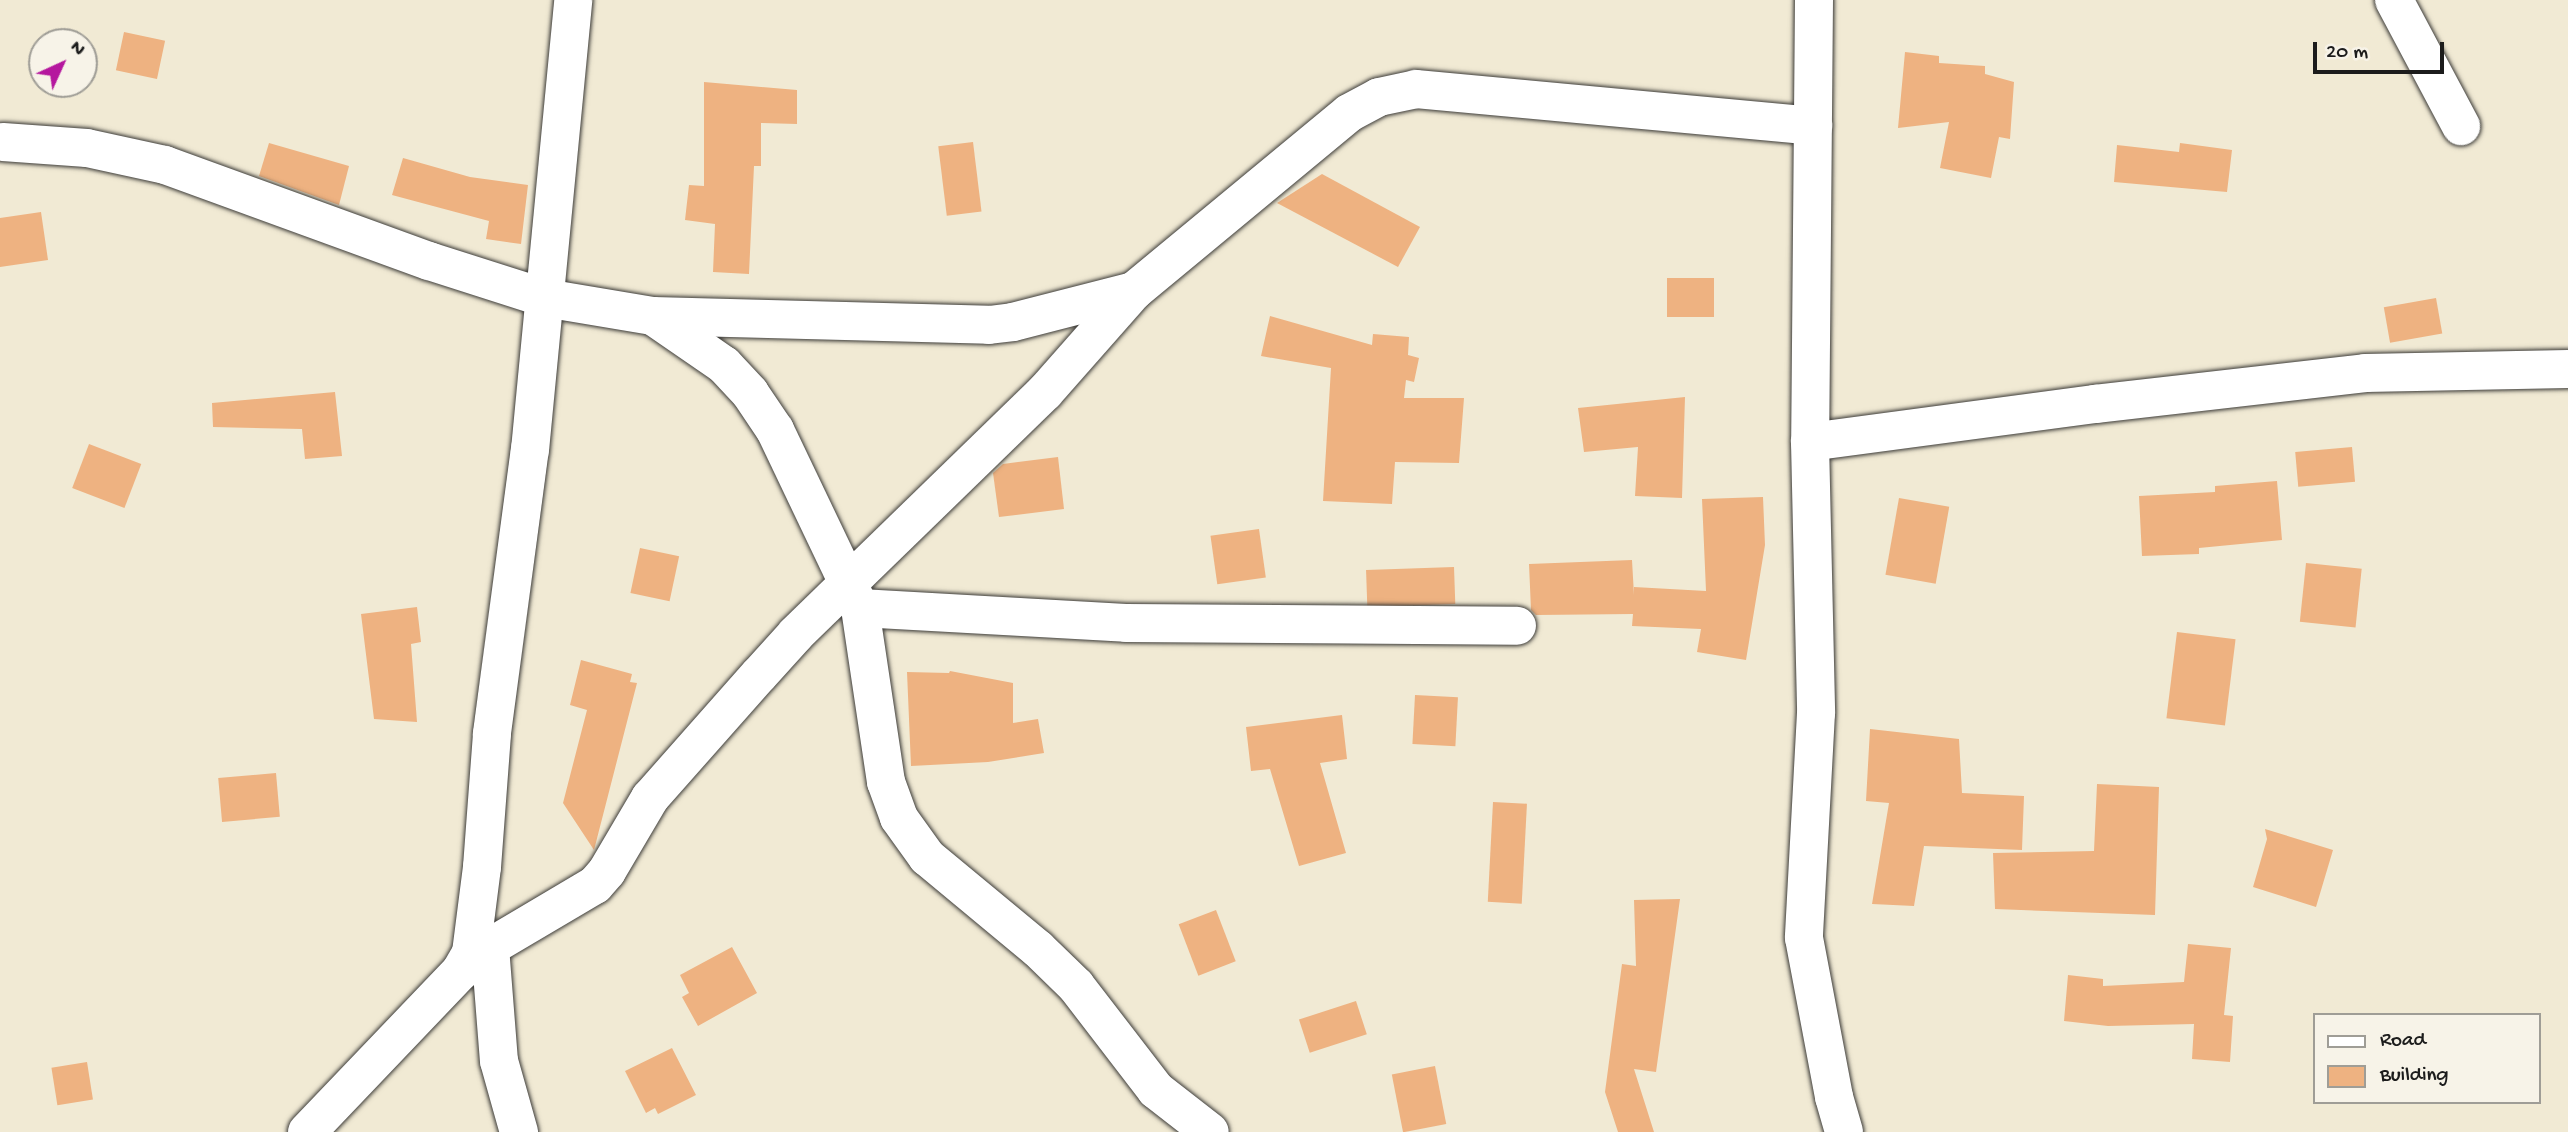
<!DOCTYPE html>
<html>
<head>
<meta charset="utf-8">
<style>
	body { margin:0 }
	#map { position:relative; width:2568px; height:1132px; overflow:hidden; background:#f1ead4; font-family:"Gochi Hand",sans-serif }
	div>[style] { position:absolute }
	.building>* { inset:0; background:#eeb281; transform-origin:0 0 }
	.roads { filter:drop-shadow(0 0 2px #3c3b38) drop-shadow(0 0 2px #3c3b38) }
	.street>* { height:38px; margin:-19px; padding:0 19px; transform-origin:19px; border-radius:19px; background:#fff }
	span { translate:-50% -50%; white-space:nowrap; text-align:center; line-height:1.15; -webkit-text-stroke:5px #f7f3e8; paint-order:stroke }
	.legend { position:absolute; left:2313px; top:1013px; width:228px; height:91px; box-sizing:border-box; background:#f7f3e8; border:2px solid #9f9d96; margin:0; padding:9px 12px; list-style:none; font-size:21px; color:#1c1c1c }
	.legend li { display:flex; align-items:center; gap:14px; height:35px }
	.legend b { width:35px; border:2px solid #9f9d96 }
	.north { position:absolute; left:28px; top:28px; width:70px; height:70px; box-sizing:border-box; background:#f7f3e8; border:2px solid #9f9d96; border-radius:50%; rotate:45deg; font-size:19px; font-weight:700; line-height:28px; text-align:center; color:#1c1c1c }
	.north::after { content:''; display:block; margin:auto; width:24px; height:32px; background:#b5179e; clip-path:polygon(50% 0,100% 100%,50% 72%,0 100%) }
	.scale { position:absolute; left:2313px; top:42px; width:131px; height:32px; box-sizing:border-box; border:4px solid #1c1c1c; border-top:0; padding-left:9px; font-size:21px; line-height:24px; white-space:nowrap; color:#1c1c1c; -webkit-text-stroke:5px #f7f3e8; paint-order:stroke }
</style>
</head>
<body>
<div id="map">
	<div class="building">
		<div style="left:124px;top:32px;width:42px;height:39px;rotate:12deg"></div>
		<div style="clip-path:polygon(1905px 52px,1939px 56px,1939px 63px,1985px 66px,1985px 74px,2014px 82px,2010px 139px,1999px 137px,1991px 178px,1940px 168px,1949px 122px,1898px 128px)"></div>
		<div style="clip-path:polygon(704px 82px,797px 90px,797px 124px,761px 123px,761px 166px,754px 166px,749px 274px,713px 272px,715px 224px,685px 220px,689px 185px,704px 186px)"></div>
		<div style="left:973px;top:142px;width:70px;height:35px;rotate:83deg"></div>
		<div style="clip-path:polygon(269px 143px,349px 166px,339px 205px,259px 176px)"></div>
		<div style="clip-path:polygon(2180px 143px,2232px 150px,2227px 192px,2114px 182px,2117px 145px,2179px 152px)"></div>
		<div style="clip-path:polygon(403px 158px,470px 177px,528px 185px,521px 244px,486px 239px,489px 221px,392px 195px)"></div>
		<div style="clip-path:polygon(1322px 174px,1420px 227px,1398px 267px,1277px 203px)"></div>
		<div style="clip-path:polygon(41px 212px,48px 260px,0 267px,0 218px)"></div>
		<div style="left:1714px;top:278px;width:39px;height:47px;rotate:90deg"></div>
		<div style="left:2436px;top:298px;width:36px;height:53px;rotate:80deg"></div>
		<div style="clip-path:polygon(1270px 316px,1372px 345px,1373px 334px,1409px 337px,1408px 355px,1419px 358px,1414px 382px,1406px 380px,1404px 398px,1464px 398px,1459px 463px,1395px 462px,1392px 504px,1323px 501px,1331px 368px,1261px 356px)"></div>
		<div style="clip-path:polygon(335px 392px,342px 456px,305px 459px,302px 429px,213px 427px,212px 403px)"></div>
		<div style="clip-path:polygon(1685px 397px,1682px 498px,1635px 496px,1638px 447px,1584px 452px,1578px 408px)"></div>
		<div style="left:89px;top:444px;width:56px;height:47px;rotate:21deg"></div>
		<div style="left:2352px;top:447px;width:35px;height:57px;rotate:85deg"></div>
		<div style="clip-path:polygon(1058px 457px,1064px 509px,999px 517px,993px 473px,1003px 464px)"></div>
		<div style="clip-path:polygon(2277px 481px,2282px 540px,2199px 548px,2199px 554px,2142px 556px,2139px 496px,2215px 492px,2215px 486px)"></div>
		<div style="clip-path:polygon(1763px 497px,1765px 545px,1746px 660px,1697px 652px,1701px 629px,1632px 626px,1633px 614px,1536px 615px,1531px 610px,1529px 564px,1632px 560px,1634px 595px,1634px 587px,1706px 591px,1702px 499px)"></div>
		<div style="left:1899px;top:498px;width:51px;height:78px;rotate:10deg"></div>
		<div style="left:1259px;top:529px;width:49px;height:49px;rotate:82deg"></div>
		<div style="left:640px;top:548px;width:40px;height:46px;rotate:12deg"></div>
		<div style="left:2306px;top:563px;width:56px;height:59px;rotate:6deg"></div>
		<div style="left:1454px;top:567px;width:37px;height:88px;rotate:88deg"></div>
		<div style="clip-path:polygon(417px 607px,421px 642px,411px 644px,417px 722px,374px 719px,361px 614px)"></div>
		<div style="left:2177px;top:632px;width:59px;height:87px;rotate:7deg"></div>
		<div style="clip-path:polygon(581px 660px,632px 674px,630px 682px,637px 683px,594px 850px,563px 803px,587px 710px,570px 705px)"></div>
		<div style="clip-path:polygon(950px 671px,1013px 683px,1013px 723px,1038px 719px,1044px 753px,988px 762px,911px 766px,907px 672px,949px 673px)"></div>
		<div style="left:1415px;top:695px;width:43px;height:49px;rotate:3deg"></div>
		<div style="clip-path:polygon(1342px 715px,1347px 759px,1320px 763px,1346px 853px,1299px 866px,1270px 769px,1251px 771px,1246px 727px)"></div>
		<div style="clip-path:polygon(1870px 729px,1959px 739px,1962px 793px,2024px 796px,2022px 850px,1924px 846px,1914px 906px,1872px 904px,1889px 803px,1866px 801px)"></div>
		<div style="left:276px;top:773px;width:44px;height:58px;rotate:85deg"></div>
		<div style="clip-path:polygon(2097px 784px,2159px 787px,2155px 915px,1995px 909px,1993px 853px,2094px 851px)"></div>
		<div style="left:1493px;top:802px;width:34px;height:100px;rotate:3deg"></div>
		<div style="clip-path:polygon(2265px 829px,2333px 850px,2316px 907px,2253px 887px,2267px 839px)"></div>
		<div style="clip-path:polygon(1680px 899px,1656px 1072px,1634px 1069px,1654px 1132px,1618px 1132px,1605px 1092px,1622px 964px,1636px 966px,1634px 900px)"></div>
		<div style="left:1216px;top:910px;width:55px;height:40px;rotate:69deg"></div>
		<div style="clip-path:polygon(2188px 944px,2231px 948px,2224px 1015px,2233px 1016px,2230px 1062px,2192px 1059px,2194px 1024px,2108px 1026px,2064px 1021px,2068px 975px,2103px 979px,2103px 986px,2184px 982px)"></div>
		<div style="clip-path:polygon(732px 947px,757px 993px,698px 1026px,682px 997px,689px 993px,680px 975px)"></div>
		<div style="left:1356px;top:1001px;width:35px;height:60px;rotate:72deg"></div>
		<div style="clip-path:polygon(672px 1048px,696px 1095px,658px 1114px,655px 1108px,646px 1113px,625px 1071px)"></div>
		<div style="left:87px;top:1062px;width:38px;height:36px;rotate:81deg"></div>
		<div style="left:1435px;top:1066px;width:59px;height:44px;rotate:79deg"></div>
	</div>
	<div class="roads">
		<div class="street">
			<div style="left:1814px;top:0;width:442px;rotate:90.5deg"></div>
			<div style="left:1810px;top:442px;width:271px;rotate:88.7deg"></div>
			<div style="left:1816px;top:713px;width:225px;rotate:93.1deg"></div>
			<div style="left:1804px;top:938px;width:162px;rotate:79.3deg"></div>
			<div style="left:1834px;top:1097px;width:36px;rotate:74deg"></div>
			<div style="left:2394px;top:0;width:143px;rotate:62deg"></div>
			<div style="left:3px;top:142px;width:84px;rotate:4.1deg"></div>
			<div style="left:87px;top:148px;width:80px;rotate:12.3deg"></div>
			<div style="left:165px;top:165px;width:281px;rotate:20deg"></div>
			<div style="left:429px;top:261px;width:122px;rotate:17.7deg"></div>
			<div style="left:545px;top:298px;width:109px;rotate:9.5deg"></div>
			<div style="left:653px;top:316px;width:336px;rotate:1.5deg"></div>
			<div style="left:989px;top:325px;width:24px;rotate:-7deg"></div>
			<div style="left:1013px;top:322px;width:125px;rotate:-14.4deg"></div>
			<div style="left:1134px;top:291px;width:279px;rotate:-39.6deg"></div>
			<div style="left:1349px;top:113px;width:34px;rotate:-28deg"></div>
			<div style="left:1379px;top:97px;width:38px;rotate:-12deg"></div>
			<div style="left:1416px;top:89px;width:399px;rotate:5.3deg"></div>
			<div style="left:653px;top:316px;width:86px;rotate:34.6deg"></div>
			<div style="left:724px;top:365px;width:38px;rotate:47deg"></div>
			<div style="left:750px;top:393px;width:45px;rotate:56deg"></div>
			<div style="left:775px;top:430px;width:197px;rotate:64.5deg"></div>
			<div style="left:860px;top:608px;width:176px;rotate:81.5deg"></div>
			<div style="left:886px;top:782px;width:38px;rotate:70deg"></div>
			<div style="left:899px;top:818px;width:48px;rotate:54.3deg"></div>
			<div style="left:927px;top:857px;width:144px;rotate:39.7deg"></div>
			<div style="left:1038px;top:949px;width:53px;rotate:44.2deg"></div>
			<div style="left:1076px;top:986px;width:131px;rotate:52.4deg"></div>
			<div style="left:1156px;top:1090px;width:68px;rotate:37.9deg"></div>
			<div style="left:1810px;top:442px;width:288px;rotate:-7.6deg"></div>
			<div style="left:2095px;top:404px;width:272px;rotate:-6.5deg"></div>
			<div style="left:2365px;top:373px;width:203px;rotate:-1.1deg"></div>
			<div style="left:860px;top:608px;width:266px;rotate:3.2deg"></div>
			<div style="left:1126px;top:623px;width:391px;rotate:0.4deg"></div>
			<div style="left:490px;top:947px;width:114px;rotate:85.5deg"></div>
			<div style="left:499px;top:1061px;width:74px;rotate:74.3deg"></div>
			<div style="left:471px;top:953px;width:20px;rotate:-18deg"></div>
			<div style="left:490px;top:947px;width:122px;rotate:-30.6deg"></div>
			<div style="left:595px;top:885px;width:18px;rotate:-49deg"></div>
			<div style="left:607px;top:871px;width:85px;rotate:-59.5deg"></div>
			<div style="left:650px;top:798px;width:164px;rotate:-48.5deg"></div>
			<div style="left:759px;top:675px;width:55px;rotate:-47.9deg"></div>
			<div style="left:796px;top:634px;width:347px;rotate:-44.2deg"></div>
			<div style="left:1045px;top:392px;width:135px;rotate:-48.6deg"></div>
			<div style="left:307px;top:1132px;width:221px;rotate:-46.3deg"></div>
			<div style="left:460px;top:972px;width:22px;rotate:-60deg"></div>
			<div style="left:471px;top:953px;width:87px;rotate:-82.7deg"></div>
			<div style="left:482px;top:867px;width:134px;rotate:-85.7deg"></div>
			<div style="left:492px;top:733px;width:286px;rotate:-82.4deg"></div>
			<div style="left:530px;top:450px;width:452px;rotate:-84.5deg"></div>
		</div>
	</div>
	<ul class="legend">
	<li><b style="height:9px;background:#fff"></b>Road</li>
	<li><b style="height:19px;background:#eeb281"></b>Building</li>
	</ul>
	<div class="north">N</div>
	<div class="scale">20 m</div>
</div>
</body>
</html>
